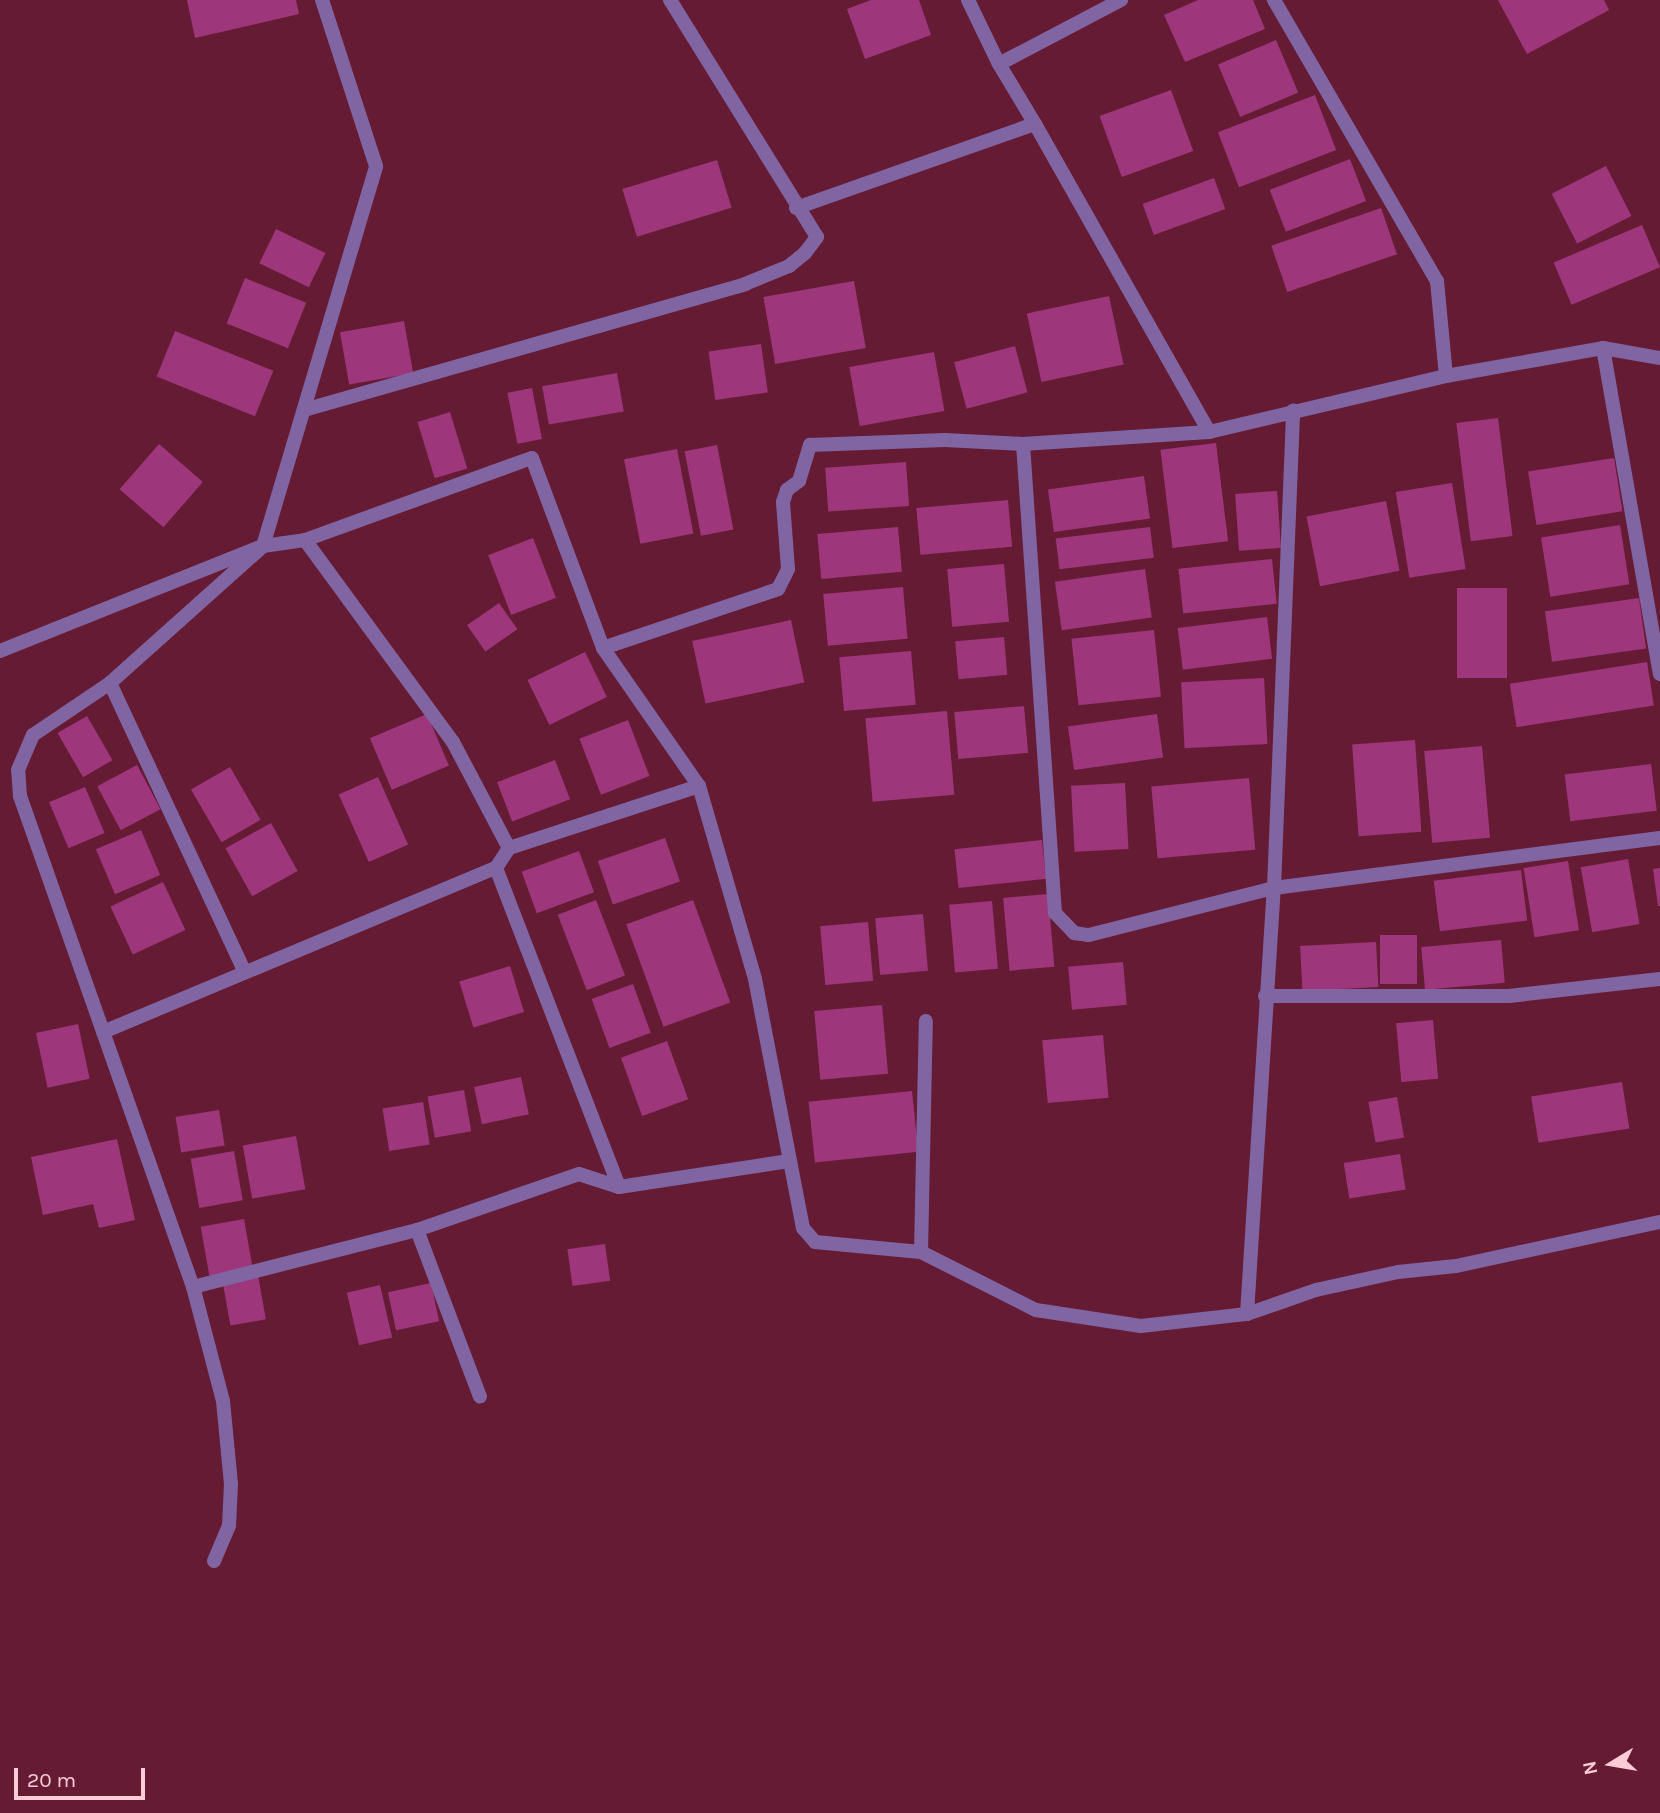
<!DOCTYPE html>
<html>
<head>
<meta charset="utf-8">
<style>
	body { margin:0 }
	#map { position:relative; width:1660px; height:1813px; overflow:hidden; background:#661b35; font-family:Karla,sans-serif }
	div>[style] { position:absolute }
	.building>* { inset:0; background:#9e367b; transform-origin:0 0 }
	.minor>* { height:14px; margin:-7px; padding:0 7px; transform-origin:7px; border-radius:7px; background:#8065a2 }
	span { translate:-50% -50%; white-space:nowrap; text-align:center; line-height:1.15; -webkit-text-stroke:5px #661b35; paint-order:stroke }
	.north { position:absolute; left:1576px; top:1729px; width:70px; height:70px; -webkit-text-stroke:5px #661b35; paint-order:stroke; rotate:259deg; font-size:19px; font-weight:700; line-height:28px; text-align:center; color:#fbcbd6 }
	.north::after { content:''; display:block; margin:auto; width:24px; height:32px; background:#fbcbd6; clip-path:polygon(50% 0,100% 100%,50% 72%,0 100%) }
	.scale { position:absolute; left:14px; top:1768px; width:131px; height:32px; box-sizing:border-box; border:4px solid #fbcbd6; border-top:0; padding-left:9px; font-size:21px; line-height:24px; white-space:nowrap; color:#fbcbd6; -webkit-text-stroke:5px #661b35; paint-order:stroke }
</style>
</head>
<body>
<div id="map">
	<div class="building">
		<div style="clip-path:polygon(187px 0,296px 0,299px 14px,195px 38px)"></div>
		<div style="clip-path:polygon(871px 0,919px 0,931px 35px,865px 59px,847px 9px)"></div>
		<div style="clip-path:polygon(1198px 0,1253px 0,1265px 29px,1185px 62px,1164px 15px)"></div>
		<div style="clip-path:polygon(1498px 0,1604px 0,1609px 10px,1527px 54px)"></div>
		<div style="left:1276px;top:40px;width:57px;height:63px;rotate:67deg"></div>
		<div style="left:1171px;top:90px;width:65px;height:76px;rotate:70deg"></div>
		<div style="left:1315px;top:95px;width:59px;height:104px;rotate:69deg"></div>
		<div style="left:1350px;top:159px;width:45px;height:86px;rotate:69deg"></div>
		<div style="left:717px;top:160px;width:50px;height:99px;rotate:73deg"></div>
		<div style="left:1606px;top:166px;width:56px;height:61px;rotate:63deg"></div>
		<div style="left:1214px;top:178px;width:33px;height:76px;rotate:70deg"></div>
		<div style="left:1381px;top:208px;width:49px;height:116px;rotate:71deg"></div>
		<div style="left:1642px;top:225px;width:46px;height:96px;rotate:67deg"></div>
		<div style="left:276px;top:229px;width:55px;height:38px;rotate:26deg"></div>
		<div style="left:245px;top:278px;width:66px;height:49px;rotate:22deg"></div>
		<div style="left:854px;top:281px;width:68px;height:92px;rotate:80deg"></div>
		<div style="left:1109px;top:296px;width:70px;height:84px;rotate:78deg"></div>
		<div style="left:404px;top:321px;width:53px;height:65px;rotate:80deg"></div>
		<div style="left:175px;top:331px;width:106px;height:49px;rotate:22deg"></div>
		<div style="left:761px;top:344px;width:49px;height:53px;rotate:82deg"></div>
		<div style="left:1015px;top:346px;width:48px;height:63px;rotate:75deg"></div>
		<div style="left:934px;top:352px;width:60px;height:86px;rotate:80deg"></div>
		<div style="left:617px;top:373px;width:39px;height:76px;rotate:80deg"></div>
		<div style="left:532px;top:388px;width:52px;height:25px;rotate:79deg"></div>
		<div style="left:450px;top:412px;width:59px;height:34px;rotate:73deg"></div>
		<div style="left:1498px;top:418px;width:119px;height:42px;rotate:83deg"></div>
		<div style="left:1216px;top:443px;width:99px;height:56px;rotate:83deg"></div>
		<div style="left:159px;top:444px;width:58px;height:60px;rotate:41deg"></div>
		<div style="left:717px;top:445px;width:86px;height:33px;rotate:79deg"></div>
		<div style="left:677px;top:449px;width:86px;height:54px;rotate:79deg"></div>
		<div style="left:1614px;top:458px;width:54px;height:87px;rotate:81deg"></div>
		<div style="left:906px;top:462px;width:44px;height:81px;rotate:86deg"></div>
		<div style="left:1144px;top:476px;width:43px;height:97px;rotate:82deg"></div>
		<div style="left:1452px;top:483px;width:87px;height:57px;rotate:81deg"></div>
		<div style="left:1277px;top:491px;width:57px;height:42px;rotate:86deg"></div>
		<div style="left:1008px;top:500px;width:47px;height:92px;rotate:85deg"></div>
		<div style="left:1386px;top:501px;width:71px;height:81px;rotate:79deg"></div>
		<div style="left:1620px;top:525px;width:60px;height:80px;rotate:81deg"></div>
		<div style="left:898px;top:527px;width:45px;height:81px;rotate:85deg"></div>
		<div style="left:1150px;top:527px;width:31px;height:95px;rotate:83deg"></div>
		<div style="left:533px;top:538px;width:64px;height:48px;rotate:69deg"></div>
		<div style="left:1272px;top:559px;width:45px;height:94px;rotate:84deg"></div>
		<div style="left:1004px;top:564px;width:58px;height:57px;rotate:85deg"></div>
		<div style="left:1145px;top:569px;width:49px;height:91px;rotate:82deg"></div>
		<div style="left:903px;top:587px;width:52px;height:80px;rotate:85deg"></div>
		<div style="left:1457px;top:588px;width:50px;height:90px"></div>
		<div style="left:1639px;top:598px;width:51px;height:95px;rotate:82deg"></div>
		<div style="left:499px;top:603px;width:32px;height:39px;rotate:55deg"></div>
		<div style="left:1267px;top:617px;width:42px;height:90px;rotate:83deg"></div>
		<div style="left:791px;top:620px;width:64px;height:101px;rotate:78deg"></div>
		<div style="left:1154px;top:630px;width:67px;height:83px;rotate:84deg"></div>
		<div style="left:1004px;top:637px;width:38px;height:49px;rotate:85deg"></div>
		<div style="left:911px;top:651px;width:54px;height:72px;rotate:85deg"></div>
		<div style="left:585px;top:652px;width:50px;height:64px;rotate:64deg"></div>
		<div style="left:1647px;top:662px;width:44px;height:139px;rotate:81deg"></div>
		<div style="left:1264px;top:678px;width:66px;height:83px;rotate:87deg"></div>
		<div style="left:1024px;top:706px;width:47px;height:70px;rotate:85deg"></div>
		<div style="left:947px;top:711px;width:84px;height:82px;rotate:85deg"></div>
		<div style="left:427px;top:714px;width:56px;height:62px;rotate:67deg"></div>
		<div style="left:1157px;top:714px;width:44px;height:90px;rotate:82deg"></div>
		<div style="left:87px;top:716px;width:51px;height:34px;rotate:60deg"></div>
		<div style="left:628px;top:720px;width:60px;height:52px;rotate:69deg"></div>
		<div style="left:1415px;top:740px;width:92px;height:63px;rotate:86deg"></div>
		<div style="left:1482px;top:746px;width:92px;height:58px;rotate:85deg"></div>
		<div style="left:555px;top:760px;width:42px;height:62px;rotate:69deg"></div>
		<div style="left:1651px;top:764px;width:47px;height:87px;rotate:83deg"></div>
		<div style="left:137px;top:765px;width:50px;height:45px;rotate:62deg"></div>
		<div style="left:230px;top:767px;width:61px;height:45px;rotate:60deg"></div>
		<div style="left:378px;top:777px;width:74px;height:43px;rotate:66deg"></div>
		<div style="left:1249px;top:778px;width:72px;height:98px;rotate:85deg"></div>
		<div style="left:1125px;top:783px;width:66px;height:54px;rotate:87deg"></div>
		<div style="left:85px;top:787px;width:50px;height:39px;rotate:67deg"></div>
		<div style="left:271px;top:823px;width:55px;height:52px;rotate:61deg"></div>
		<div style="left:141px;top:830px;width:49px;height:49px;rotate:67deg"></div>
		<div style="left:665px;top:838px;width:46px;height:71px;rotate:71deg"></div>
		<div style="left:1042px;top:840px;width:39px;height:88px;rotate:84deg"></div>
		<div style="left:579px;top:851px;width:44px;height:61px;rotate:70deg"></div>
		<div style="left:1628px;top:859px;width:66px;height:48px;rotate:80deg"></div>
		<div style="left:1568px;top:861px;width:70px;height:45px;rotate:81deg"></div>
		<div style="clip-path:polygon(1660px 868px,1660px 906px,1658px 906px,1653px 869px)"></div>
		<div style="left:1521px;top:870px;width:51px;height:88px;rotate:83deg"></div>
		<div style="left:163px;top:882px;width:53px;height:58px;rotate:65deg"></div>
		<div style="left:1048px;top:894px;width:73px;height:45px;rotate:85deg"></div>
		<div style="left:596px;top:900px;width:81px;height:41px;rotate:69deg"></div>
		<div style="left:693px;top:900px;width:109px;height:71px;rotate:70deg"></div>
		<div style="left:992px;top:901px;width:68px;height:43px;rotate:85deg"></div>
		<div style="left:923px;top:914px;width:57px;height:48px;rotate:85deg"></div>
		<div style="left:868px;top:922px;width:59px;height:48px;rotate:85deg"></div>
		<div style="left:1417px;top:935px;width:49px;height:37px;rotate:90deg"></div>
		<div style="left:1501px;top:940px;width:43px;height:80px;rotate:85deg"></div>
		<div style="left:1376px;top:942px;width:45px;height:76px;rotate:87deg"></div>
		<div style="left:1123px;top:962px;width:43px;height:55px;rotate:85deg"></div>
		<div style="left:510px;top:966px;width:48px;height:53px;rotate:73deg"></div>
		<div style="left:633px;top:984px;width:52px;height:44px;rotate:70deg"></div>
		<div style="left:882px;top:1005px;width:69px;height:68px;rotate:85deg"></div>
		<div style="left:1433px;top:1020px;width:59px;height:37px;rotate:85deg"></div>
		<div style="left:78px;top:1024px;width:56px;height:43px;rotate:78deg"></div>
		<div style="left:1103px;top:1035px;width:63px;height:61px;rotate:85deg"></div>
		<div style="left:667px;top:1041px;width:62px;height:49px;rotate:70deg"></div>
		<div style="left:521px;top:1077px;width:38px;height:48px;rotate:78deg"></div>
		<div style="left:1622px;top:1082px;width:47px;height:92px;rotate:81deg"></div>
		<div style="left:464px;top:1090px;width:42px;height:37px;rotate:80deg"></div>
		<div style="left:912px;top:1091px;width:61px;height:104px;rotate:84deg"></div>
		<div style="left:1397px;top:1097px;width:41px;height:29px;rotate:80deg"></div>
		<div style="left:423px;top:1102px;width:43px;height:41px;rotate:81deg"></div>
		<div style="left:219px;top:1110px;width:36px;height:44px;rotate:81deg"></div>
		<div style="left:296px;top:1136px;width:54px;height:54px;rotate:80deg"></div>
		<div style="clip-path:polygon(117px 1139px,135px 1220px,99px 1228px,93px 1204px,43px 1215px,31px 1157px)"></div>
		<div style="left:234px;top:1151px;width:50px;height:44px;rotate:80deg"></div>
		<div style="left:1400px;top:1154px;width:36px;height:57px;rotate:81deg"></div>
		<div style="left:244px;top:1219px;width:53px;height:44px;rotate:80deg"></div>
		<div style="left:605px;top:1244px;width:37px;height:38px;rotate:82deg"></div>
		<div style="left:258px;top:1275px;width:45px;height:36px;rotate:80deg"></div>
		<div style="left:431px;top:1283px;width:39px;height:44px;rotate:78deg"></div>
		<div style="left:380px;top:1285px;width:54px;height:34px;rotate:77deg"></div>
	</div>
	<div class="minor">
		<div style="left:968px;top:0;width:71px;rotate:64.2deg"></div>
		<div style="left:999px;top:64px;width:70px;rotate:59deg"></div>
		<div style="left:1274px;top:0;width:325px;rotate:59.9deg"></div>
		<div style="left:1437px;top:281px;width:95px;rotate:84.6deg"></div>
		<div style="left:999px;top:64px;width:138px;rotate:-27.7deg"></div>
		<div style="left:796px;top:208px;width:253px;rotate:-19.4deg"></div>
		<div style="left:1035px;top:124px;width:354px;rotate:60.5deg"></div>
		<div style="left:1603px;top:348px;width:331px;rotate:80.1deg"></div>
		<div style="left:304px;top:410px;width:459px;rotate:-15.9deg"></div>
		<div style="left:745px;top:284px;width:48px;rotate:-22.2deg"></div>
		<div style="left:789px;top:266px;width:21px;rotate:-39deg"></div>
		<div style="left:805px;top:253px;width:20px;rotate:-53deg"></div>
		<div style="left:817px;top:237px;width:279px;rotate:-121.8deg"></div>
		<div style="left:1023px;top:444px;width:470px;rotate:86.1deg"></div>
		<div style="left:1055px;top:913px;width:28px;rotate:46deg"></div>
		<div style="left:1074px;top:933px;width:15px;rotate:8deg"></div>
		<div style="left:1089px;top:935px;width:191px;rotate:-14.3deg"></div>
		<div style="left:1274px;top:888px;width:389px;rotate:-7.4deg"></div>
		<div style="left:305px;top:540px;width:250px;rotate:53.8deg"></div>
		<div style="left:453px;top:742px;width:120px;rotate:62.2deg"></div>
		<div style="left:603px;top:648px;width:168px;rotate:55.2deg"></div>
		<div style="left:699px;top:786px;width:201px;rotate:73.8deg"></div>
		<div style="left:755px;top:979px;width:254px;rotate:79.1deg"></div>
		<div style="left:803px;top:1228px;width:18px;rotate:49deg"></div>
		<div style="left:815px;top:1242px;width:106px;rotate:5.4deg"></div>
		<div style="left:921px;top:1252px;width:129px;rotate:26.8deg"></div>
		<div style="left:1036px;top:1310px;width:106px;rotate:8.7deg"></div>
		<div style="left:1141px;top:1326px;width:107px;rotate:-6.5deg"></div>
		<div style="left:1247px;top:1314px;width:427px;rotate:-86.4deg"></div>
		<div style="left:1274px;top:888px;width:478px;rotate:-87.7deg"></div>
		<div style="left:0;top:651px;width:283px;rotate:-21.8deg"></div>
		<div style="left:263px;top:546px;width:42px;rotate:-8.1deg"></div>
		<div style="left:305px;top:540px;width:241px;rotate:-19.9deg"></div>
		<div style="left:532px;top:458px;width:203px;rotate:69.5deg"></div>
		<div style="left:603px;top:648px;width:185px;rotate:-18.6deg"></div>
		<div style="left:778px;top:589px;width:22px;rotate:-63deg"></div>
		<div style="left:788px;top:569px;width:67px;rotate:-94.3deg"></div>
		<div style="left:783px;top:502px;width:13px;rotate:-72deg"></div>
		<div style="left:787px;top:490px;width:15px;rotate:-37deg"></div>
		<div style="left:799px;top:481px;width:38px;rotate:-73deg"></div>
		<div style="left:810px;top:445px;width:135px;rotate:-2.1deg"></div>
		<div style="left:945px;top:440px;width:78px;rotate:2.9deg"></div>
		<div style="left:1023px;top:444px;width:186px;rotate:-3.7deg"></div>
		<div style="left:1209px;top:432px;width:244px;rotate:-13.3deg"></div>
		<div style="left:1446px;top:376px;width:159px;rotate:-10.1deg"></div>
		<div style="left:1603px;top:348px;width:58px;rotate:10deg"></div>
		<div style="left:110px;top:683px;width:319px;rotate:65deg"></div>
		<div style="left:699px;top:786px;width:200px;rotate:161.9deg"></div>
		<div style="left:509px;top:848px;width:24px;rotate:123deg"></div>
		<div style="left:496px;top:868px;width:342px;rotate:68.9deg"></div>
		<div style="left:619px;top:1187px;width:172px;rotate:-8.7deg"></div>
		<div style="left:1265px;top:996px;width:244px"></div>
		<div style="left:1509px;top:996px;width:152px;rotate:-6.4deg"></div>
		<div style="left:103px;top:1032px;width:426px;rotate:-22.7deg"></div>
		<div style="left:417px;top:1230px;width:178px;rotate:69.3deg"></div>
		<div style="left:921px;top:1252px;width:231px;rotate:-88.8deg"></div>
		<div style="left:193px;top:1287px;width:231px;rotate:-14.3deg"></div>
		<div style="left:417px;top:1230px;width:171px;rotate:-19.1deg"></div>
		<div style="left:579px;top:1174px;width:42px;rotate:18deg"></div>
		<div style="left:1247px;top:1314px;width:73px;rotate:-19.2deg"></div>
		<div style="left:1316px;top:1290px;width:84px;rotate:-12.4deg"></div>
		<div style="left:1398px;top:1272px;width:58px;rotate:-5.9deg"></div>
		<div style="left:1456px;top:1266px;width:209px;rotate:-12.2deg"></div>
		<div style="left:214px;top:1561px;width:38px;rotate:-67deg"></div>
		<div style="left:229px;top:1526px;width:42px;rotate:-87.3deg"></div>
		<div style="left:231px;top:1484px;width:83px;rotate:-95.5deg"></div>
		<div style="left:223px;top:1401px;width:118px;rotate:-104.7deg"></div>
		<div style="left:193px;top:1287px;width:521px;rotate:-109.41deg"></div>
		<div style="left:20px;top:796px;width:26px;rotate:-94deg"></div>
		<div style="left:18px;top:770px;width:38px;rotate:-67deg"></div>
		<div style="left:33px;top:735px;width:93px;rotate:-34deg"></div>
		<div style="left:110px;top:683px;width:205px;rotate:-41.8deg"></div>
		<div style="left:263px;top:546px;width:396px;rotate:-73.4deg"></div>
		<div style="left:376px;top:166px;width:175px;rotate:-108deg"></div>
	</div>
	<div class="north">N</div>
	<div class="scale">20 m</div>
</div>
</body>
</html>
